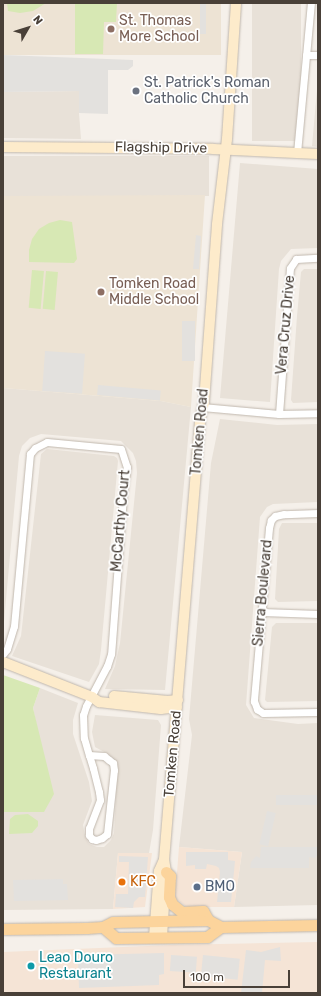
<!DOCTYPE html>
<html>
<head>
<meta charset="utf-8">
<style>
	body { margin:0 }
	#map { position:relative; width:321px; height:996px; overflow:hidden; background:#f5f0ea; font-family:Rubik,sans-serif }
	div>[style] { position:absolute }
	.residential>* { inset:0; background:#e8e1d8; transform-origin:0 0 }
	.commercial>* { inset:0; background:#f5e4d6 }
	.education>* { inset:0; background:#ede3d4; transform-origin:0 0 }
	.green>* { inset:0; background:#d7e8b4; transform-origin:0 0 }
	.parking>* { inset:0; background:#e3e1de; transform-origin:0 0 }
	.roads { filter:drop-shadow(0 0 1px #c0b7ad) drop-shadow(0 0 1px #c0b7ad) }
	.street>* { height:7px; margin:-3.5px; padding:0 3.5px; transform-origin:3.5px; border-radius:3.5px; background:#fff }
	.secondary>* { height:10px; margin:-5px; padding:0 5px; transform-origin:5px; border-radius:5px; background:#fdebcb }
	.primary>* { height:11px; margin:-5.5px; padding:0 5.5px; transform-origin:5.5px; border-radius:5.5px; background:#fcd49c }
	.dots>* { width:11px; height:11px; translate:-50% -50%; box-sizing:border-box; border:2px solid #fff; border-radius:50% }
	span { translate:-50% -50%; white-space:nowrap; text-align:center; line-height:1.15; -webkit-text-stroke:3.5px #fff; paint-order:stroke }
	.education-label { font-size:14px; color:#785e54 }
	.left { translate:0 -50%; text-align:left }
	.worship-label { font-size:14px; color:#5b616d }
	.street-label { font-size:14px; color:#494038 }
	.food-label { font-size:14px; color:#c56008 }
	.service-label { font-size:14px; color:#4e5e75 }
	.culture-label { font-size:14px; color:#0d838f }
	.frame { position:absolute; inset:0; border:4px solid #494038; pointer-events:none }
	.north { position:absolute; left:8px; top:8px; width:40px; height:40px; -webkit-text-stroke:3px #fff; paint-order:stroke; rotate:51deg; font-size:11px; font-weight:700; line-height:16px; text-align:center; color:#494038 }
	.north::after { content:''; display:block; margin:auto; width:14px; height:18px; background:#494038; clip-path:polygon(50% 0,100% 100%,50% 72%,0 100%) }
	.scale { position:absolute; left:183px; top:970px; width:107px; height:18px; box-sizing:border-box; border:2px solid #494038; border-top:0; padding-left:5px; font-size:12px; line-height:14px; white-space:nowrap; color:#494038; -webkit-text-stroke:3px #fff; paint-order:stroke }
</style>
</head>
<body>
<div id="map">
	<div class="residential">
		<div style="left:252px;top:3px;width:49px;height:138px"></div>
		<div style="clip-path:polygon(318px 78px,318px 147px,312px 146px)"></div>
		<div style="clip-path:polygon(80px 91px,79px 113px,81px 139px,3px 138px,3px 92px)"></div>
		<div style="left:3px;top:156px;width:206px;height:40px"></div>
		<div style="clip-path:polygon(240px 163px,318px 169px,318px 248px,291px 249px,281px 261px,279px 269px,270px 402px,220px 398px)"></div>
		<div style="clip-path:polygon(304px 269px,318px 269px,318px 402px,293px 403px,291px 400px,297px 316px,301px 272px)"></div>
		<div style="clip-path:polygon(3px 388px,161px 401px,191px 407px,165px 690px,105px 689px,115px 666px,120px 643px,137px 473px,136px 461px,133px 453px,121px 441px,41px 434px,30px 438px,22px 446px,19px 456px,3px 633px)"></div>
		<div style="clip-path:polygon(220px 419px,277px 425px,318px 424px,318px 502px,273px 504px,267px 507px,260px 517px,246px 705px,254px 718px,298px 724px,318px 723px,318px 905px,234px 907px,242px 852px,179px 847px,192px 735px,189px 719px,211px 463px)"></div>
		<div style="clip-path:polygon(47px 449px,114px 456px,117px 458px,118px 461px,101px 650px,99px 664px,89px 682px,12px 656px,21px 636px,41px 454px)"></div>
		<div style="clip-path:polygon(282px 523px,318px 523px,318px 601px,278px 602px,275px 599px,279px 529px)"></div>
		<div style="clip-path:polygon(276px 623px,318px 623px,318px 701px,267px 702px,265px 700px,272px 627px)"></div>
		<div style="clip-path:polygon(40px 688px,78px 703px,73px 720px,73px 734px,89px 782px,92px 801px,83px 825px,85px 836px,89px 844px,97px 847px,104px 847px,111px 840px,114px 833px,117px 774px,116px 762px,108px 754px,95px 747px,92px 732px,95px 715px,158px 720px,161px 725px,153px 830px,149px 853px,118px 853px,113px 909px,3px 910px,3px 812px,43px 812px,37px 728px,33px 708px)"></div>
	</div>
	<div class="commercial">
		<div style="clip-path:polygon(179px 847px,242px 852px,234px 907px,187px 907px,175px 898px)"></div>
		<div style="clip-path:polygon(118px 853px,152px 853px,145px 907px,113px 909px)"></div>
		<div style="clip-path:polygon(318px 942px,318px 993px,3px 993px,3px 952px,171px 945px)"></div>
	</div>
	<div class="education">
		<div style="left:3px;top:3px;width:218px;height:52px"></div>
		<div style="clip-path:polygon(205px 195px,191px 407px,161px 401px,3px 388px,3px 196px)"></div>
	</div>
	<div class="green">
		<div style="clip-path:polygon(7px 3px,46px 3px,33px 11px,20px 13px,8px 11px)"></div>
		<div style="clip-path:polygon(75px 3px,117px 3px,116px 22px,104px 22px,103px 54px,75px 54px)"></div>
		<div style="clip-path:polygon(60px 220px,72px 222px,77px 259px,74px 263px,29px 262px,29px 250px,32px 239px,39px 229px,49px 223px)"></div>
		<div style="left:32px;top:270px;width:12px;height:38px;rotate:5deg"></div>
		<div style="left:46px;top:271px;width:12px;height:38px;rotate:5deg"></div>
		<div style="clip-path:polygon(3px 675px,40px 688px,33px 708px,54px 794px,44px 812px,3px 812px)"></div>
		<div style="clip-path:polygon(28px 814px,38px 821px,38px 826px,32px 833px,9px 834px,10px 819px,15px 815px)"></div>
	</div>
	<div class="parking">
		<div style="left:200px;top:3px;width:6px;height:31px"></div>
		<div style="clip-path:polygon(3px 55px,133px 60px,133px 66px,128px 70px,108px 70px,108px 114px,79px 113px,79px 91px,3px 92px)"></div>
		<div style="clip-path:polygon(196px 235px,201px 236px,199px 269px,193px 269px)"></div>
		<div style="left:182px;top:321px;width:13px;height:40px"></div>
		<div style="left:45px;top:351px;width:40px;height:40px;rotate:4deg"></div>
		<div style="left:98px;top:385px;width:63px;height:10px;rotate:5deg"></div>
		<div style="left:318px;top:795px;width:10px;height:42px;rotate:90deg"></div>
		<div style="left:267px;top:811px;width:9px;height:34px;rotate:13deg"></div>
		<div style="clip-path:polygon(261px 847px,318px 847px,318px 854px,315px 858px,309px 857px,309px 868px,250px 868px,251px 862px,256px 856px,260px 858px)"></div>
		<div style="clip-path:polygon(186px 852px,228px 852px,228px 860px,235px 861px,231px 902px,217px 902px,220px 872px,219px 868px,216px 866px,207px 864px,206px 869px,195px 869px,195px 865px,186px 866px)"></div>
		<div style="clip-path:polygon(119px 856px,148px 857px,145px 897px,139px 897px,134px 902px,133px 908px,115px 907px,116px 894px,128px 894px,129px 862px,119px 862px)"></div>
		<div style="clip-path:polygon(63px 879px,63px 884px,67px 884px,68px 900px,14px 901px,13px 880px)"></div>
		<div style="clip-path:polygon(280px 947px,281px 961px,265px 960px,262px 993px,241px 993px,246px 950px,261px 952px)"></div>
		<div style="clip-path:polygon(164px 953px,164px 974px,159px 975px,159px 985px,79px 988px,78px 960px,81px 960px,81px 955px)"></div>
		<div style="left:171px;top:955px;width:26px;height:16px;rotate:4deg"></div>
		<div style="left:203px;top:955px;width:37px;height:21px;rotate:6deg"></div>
	</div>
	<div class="roads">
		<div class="street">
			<div style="left:306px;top:55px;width:12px"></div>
			<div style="left:297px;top:153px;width:151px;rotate:-84.7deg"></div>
			<div style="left:202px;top:407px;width:77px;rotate:5.2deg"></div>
			<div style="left:279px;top:414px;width:39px;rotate:-1deg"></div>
			<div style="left:279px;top:414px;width:146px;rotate:-85.7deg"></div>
			<div style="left:290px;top:268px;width:11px;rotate:-56deg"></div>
			<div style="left:296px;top:259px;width:22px;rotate:-3deg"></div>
			<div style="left:318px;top:513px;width:34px;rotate:178deg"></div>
			<div style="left:284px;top:514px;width:9px;rotate:167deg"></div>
			<div style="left:275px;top:516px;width:6px;rotate:135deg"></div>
			<div style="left:271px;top:520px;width:8px;rotate:104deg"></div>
			<div style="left:269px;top:528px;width:174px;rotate:95deg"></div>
			<div style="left:254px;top:701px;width:9px;rotate:69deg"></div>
			<div style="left:257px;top:709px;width:7px;rotate:34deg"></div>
			<div style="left:263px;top:713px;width:55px;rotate:-1deg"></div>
			<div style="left:262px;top:612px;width:56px;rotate:2deg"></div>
			<div style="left:3px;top:654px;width:6px;rotate:-51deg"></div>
			<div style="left:7px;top:649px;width:24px;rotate:-73deg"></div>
			<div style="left:14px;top:626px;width:173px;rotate:-84.7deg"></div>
			<div style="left:30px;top:454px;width:8px;rotate:-50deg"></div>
			<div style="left:35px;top:448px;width:13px;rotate:-27deg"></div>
			<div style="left:47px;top:442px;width:74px;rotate:5.4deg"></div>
			<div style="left:121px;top:449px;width:19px;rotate:72deg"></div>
			<div style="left:127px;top:467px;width:29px;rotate:98deg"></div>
			<div style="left:123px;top:496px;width:158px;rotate:94.3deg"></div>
			<div style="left:111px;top:654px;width:13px;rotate:108deg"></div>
			<div style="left:107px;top:666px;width:45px;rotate:117.7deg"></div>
			<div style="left:86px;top:706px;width:9px;rotate:108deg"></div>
			<div style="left:83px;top:715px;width:23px;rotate:88deg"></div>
			<div style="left:84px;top:738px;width:18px;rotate:74deg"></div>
			<div style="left:89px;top:755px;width:14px;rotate:73deg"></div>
			<div style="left:93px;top:768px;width:25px;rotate:76deg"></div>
			<div style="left:99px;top:792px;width:8px;rotate:83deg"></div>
			<div style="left:100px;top:800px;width:30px;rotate:111deg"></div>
			<div style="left:89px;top:828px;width:7px;rotate:90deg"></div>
			<div style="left:89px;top:835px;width:5px;rotate:53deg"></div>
			<div style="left:92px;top:839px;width:4px;rotate:14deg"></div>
			<div style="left:96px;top:840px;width:6px;rotate:-18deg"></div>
			<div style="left:102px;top:838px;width:6px;rotate:-39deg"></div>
			<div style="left:107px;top:834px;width:64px;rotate:-83.8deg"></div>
			<div style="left:114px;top:770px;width:7px;rotate:-98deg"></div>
			<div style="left:113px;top:763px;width:5px;rotate:-143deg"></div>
			<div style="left:109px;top:760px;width:6px;rotate:-141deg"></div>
			<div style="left:104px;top:756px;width:15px;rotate:-176deg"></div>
		</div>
		<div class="secondary">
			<div style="left:3px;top:147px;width:210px;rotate:0.5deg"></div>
			<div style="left:213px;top:149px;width:105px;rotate:2.7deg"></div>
			<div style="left:3px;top:662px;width:96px;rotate:21.5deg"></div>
			<div style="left:92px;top:697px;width:9px;rotate:36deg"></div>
			<div style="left:99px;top:702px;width:62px;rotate:6.4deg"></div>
			<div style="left:161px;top:709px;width:16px;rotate:-7deg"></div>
			<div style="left:114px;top:696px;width:54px;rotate:5.3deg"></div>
			<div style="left:168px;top:701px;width:10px;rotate:-6deg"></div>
			<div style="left:154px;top:937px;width:66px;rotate:-85.7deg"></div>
			<div style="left:159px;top:871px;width:12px;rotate:-66deg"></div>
			<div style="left:162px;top:937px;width:65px;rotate:-86.5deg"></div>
			<div style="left:166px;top:872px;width:12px;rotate:-99deg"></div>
			<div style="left:164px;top:860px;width:441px;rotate:-85.3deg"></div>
			<div style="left:200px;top:420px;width:18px;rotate:-77deg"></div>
			<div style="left:204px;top:402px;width:178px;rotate:-85.8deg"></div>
			<div style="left:217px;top:224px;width:86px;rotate:-83.3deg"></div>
			<div style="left:227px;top:139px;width:136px;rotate:-86.2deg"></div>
		</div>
		<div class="primary">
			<div style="left:166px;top:872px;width:6px;rotate:45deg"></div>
			<div style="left:170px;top:876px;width:21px;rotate:93deg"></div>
			<div style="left:169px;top:897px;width:8px;rotate:67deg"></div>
			<div style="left:172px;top:904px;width:13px;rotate:39deg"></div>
			<div style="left:182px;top:912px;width:21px;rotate:-3deg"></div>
			<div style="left:203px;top:911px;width:10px;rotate:61deg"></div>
			<div style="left:103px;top:927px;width:17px;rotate:40deg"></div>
			<div style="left:116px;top:938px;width:91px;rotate:-0.6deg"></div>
			<div style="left:207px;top:937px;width:17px;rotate:-36deg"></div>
			<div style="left:221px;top:927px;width:97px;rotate:-1.2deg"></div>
			<div style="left:3px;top:929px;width:84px;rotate:-0.7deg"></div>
			<div style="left:87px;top:928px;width:16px;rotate:-4deg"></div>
			<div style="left:103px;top:927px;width:11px;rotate:-27deg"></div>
			<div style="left:113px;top:922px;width:95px;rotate:-1.2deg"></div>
			<div style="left:208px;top:920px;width:15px;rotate:28deg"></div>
		</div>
	</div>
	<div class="dots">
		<div style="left:111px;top:29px;background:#8d6e63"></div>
		<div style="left:136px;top:91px;background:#6b7280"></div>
		<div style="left:101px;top:292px;background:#8d6e63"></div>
		<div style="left:122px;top:882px;background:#e8710a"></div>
		<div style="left:197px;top:887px;background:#5c6f8a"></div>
		<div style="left:31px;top:966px;background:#0f9aa8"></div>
	</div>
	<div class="education-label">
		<span class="left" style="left:119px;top:29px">St. Thomas<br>More School</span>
		<span class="left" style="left:109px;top:292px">Tomken Road<br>Middle School</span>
	</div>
	<div class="worship-label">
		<span class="left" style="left:144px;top:91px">St. Patrick's Roman<br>Catholic Church</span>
	</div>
	<div class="street-label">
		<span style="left:161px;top:148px;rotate:1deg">Flagship Drive</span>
		<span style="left:286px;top:325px;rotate:-85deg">Vera Cruz Drive</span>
		<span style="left:200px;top:432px;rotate:-85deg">Tomken Road</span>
		<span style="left:121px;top:521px;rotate:-85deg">McCarthy Court</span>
		<span style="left:263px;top:593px;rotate:-85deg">Sierra Boulevard</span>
		<span style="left:173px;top:754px;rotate:-85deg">Tomken Road</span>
	</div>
	<div class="food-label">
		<span class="left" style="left:130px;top:882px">KFC</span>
	</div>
	<div class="service-label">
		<span class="left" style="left:205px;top:887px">BMO</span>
	</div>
	<div class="culture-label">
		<span class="left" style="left:39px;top:966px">Leao Douro<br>Restaurant</span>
	</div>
	<div class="frame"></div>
	<div class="north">N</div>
	<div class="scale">100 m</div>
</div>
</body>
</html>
